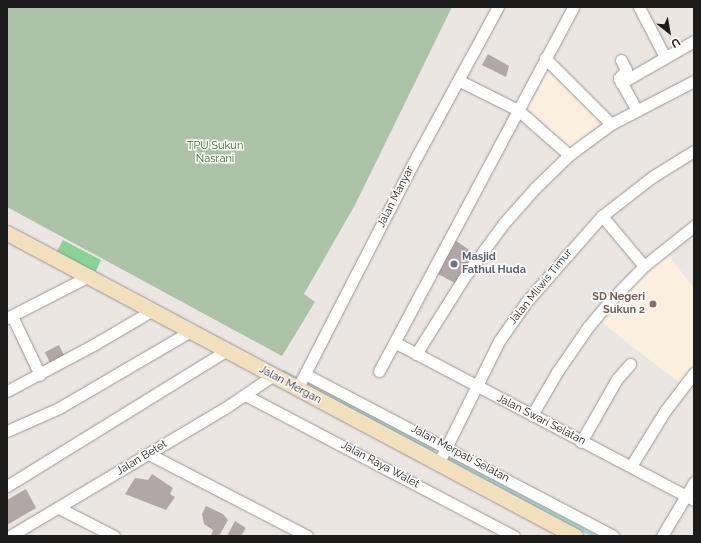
<!DOCTYPE html>
<html>
<head>
<meta charset="utf-8">
<style>
	body { margin:0 }
	#map { position:relative; width:701px; height:543px; overflow:hidden; background:#ece6e3; font-family:Raleway,sans-serif }
	div>[style] { position:absolute }
	.education>* { inset:0; background:#fbefdd }
	.cemetery>* { inset:0; background:#adc3a7 }
	.pitch>* { inset:0; background:#89d399 }
	.stream>* { height:3.5px; margin:-1.75px; padding:0 1.75px; transform-origin:1.75px; border-radius:1.75px; background:#a8d6ce }
	.building>* { inset:0; background:#b1a7a6; transform-origin:0 0 }
	.roads { filter:drop-shadow(0 0 1px #969696) drop-shadow(0 0 1px #969696) }
	.street>* { height:11px; margin:-5.5px; padding:0 5.5px; transform-origin:5.5px; border-radius:5.5px; background:#fff }
	.secondary>* { height:15px; margin:-7.5px; padding:0 7.5px; transform-origin:7.5px; border-radius:7.5px; background:#f2dfbc }
	.dots>* { width:11px; height:11px; translate:-50% -50%; box-sizing:border-box; border:2px solid #fff; border-radius:50% }
	span { translate:-50% -50%; white-space:nowrap; text-align:center; line-height:1.15; -webkit-text-stroke:3px #fff; paint-order:stroke }
	.park-label { font-size:11px; color:#326d17 }
	.street-label { font-size:11px; color:#1c1c1c }
	.worship-label { font-size:11px; color:#5b616d; font-weight:700 }
	.left { translate:0 -50%; text-align:left }
	.education-label { font-size:11px; color:#785e54; font-weight:700 }
	.right { translate:-100% -50%; text-align:right }
	.frame { position:absolute; inset:0; border:8px solid #1c1c1c; pointer-events:none }
	.north { position:absolute; left:649px; top:12px; width:40px; height:40px; -webkit-text-stroke:3px #fff; paint-order:stroke; rotate:149deg; font-size:11px; font-weight:700; line-height:16px; text-align:center; color:#1c1c1c }
	.north::after { content:''; display:block; margin:auto; width:14px; height:18px; background:#1c1c1c; clip-path:polygon(50% 0,100% 100%,50% 72%,0 100%) }
</style>
</head>
<body>
<div id="map">
	<div class="education">
		<div style="clip-path:polygon(547px 69px,602px 121px,571px 149px,526px 107px)"></div>
		<div style="clip-path:polygon(666px 252px,694px 288px,694px 366px,680px 383px,598px 320px,631px 283px)"></div>
	</div>
	<div class="cemetery">
		<div style="clip-path:polygon(7px 7px,452px 7px,355px 205px,304px 294px,315px 302px,282px 356px,7px 207px)"></div>
	</div>
	<div class="pitch">
		<div style="clip-path:polygon(63px 240px,101px 260px,95px 273px,57px 251px)"></div>
	</div>
	<div class="stream">
		<div style="left:284px;top:372px;width:168px;rotate:27.3deg"></div>
		<div style="left:449px;top:458px;width:166px;rotate:28.1deg"></div>
	</div>
	<div class="building">
		<div style="clip-path:polygon(488px 54px,509px 66px,506px 77px,482px 65px)"></div>
		<div style="clip-path:polygon(452px 238px,475px 254px,455px 283px,436px 273px)"></div>
		<div style="left:59px;top:345px;width:16px;height:16px;rotate:63deg"></div>
		<div style="clip-path:polygon(152px 474px,173px 488px,170px 494px,175px 497px,166px 510px,125px 494px,135px 478px,148px 480px)"></div>
		<div style="clip-path:polygon(26px 489px,36px 508px,7px 525px,7px 500px)"></div>
		<div style="clip-path:polygon(206px 506px,223px 514px,228px 520px,219px 536px,211px 536px,213px 530px,204px 524px,202px 514px)"></div>
		<div style="clip-path:polygon(235px 521px,246px 528px,241px 536px,227px 536px)"></div>
	</div>
	<div class="roads">
		<div class="street">
			<div style="left:639px;top:7px;width:56px;rotate:62.5deg"></div>
			<div style="left:545px;top:58px;width:93px;rotate:45deg"></div>
			<div style="left:621px;top:60px;width:11px;rotate:63deg"></div>
			<div style="left:626px;top:70px;width:11px;rotate:131deg"></div>
			<div style="left:619px;top:78px;width:37px;rotate:61deg"></div>
			<div style="left:460px;top:81px;width:65px;rotate:26.6deg"></div>
			<div style="left:518px;top:110px;width:68px;rotate:41.4deg"></div>
			<div style="left:621px;top:83px;width:84px;rotate:-29.9deg"></div>
			<div style="left:602px;top:216px;width:65px;rotate:50deg"></div>
			<div style="left:12px;top:316px;width:65px;rotate:64.6deg"></div>
			<div style="left:7px;top:318px;width:94px;rotate:-27.1deg"></div>
			<div style="left:396px;top:343px;width:337px;rotate:27.8deg"></div>
			<div style="left:416px;top:354px;width:89px;rotate:-57.9deg"></div>
			<div style="left:463px;top:279px;width:69px;rotate:-53.8deg"></div>
			<div style="left:504px;top:223px;width:47px;rotate:-48.5deg"></div>
			<div style="left:535px;top:188px;width:47px;rotate:-44.1deg"></div>
			<div style="left:569px;top:155px;width:52px;rotate:-36.4deg"></div>
			<div style="left:611px;top:124px;width:93px;rotate:-27.4deg"></div>
			<div style="left:379px;top:371px;width:412px;rotate:-61.9deg"></div>
			<div style="left:305px;top:374px;width:348px;rotate:27.7deg"></div>
			<div style="left:297px;top:389px;width:250px;rotate:-62.8deg"></div>
			<div style="left:411px;top:167px;width:182px;rotate:-61.5deg"></div>
			<div style="left:7px;top:391px;width:100px;rotate:-28.1deg"></div>
			<div style="left:95px;top:344px;width:67px;rotate:-30.4deg"></div>
			<div style="left:245px;top:395px;width:304px;rotate:27.7deg"></div>
			<div style="left:532px;top:415px;width:50px;rotate:-59.8deg"></div>
			<div style="left:557px;top:372px;width:55px;rotate:-55.4deg"></div>
			<div style="left:588px;top:327px;width:31px;rotate:-50deg"></div>
			<div style="left:608px;top:303px;width:52px;rotate:-45.8deg"></div>
			<div style="left:644px;top:266px;width:64px;rotate:-38.7deg"></div>
			<div style="left:7px;top:431px;width:57px;rotate:-23.9deg"></div>
			<div style="left:59px;top:408px;width:153px;rotate:-30.3deg"></div>
			<div style="left:581px;top:442px;width:73px;rotate:-60.3deg"></div>
			<div style="left:617px;top:379px;width:20px;rotate:-49deg"></div>
			<div style="left:149px;top:454px;width:178px;rotate:27.4deg"></div>
			<div style="left:438px;top:464px;width:137px;rotate:-63.6deg"></div>
			<div style="left:499px;top:341px;width:49px;rotate:-55deg"></div>
			<div style="left:527px;top:301px;width:113px;rotate:-48.6deg"></div>
			<div style="left:602px;top:216px;width:63px;rotate:-38deg"></div>
			<div style="left:652px;top:177px;width:49px;rotate:-31.8deg"></div>
			<div style="left:631px;top:466px;width:65px;rotate:-58.3deg"></div>
			<div style="left:665px;top:411px;width:48px;rotate:-52.7deg"></div>
			<div style="left:7px;top:486px;width:259px;rotate:-31.7deg"></div>
			<div style="left:59px;top:508px;width:62px;rotate:27deg"></div>
			<div style="left:10px;top:536px;width:250px;rotate:-30.8deg"></div>
			<div style="left:225px;top:408px;width:57px;rotate:-34.2deg"></div>
			<div style="left:662px;top:536px;width:63px;rotate:-59.3deg"></div>
		</div>
		<div class="secondary">
			<div style="left:7px;top:233px;width:644px;rotate:28.08deg"></div>
		</div>
	</div>
	<div class="dots">
		<div style="left:454px;top:264px;background:#6b7280"></div>
		<div style="left:653px;top:304px;background:#8d6e63"></div>
	</div>
	<div class="park-label">
		<span style="left:215px;top:153px">TPU Sukun<br>Nasrani</span>
	</div>
	<div class="street-label">
		<span style="left:396px;top:197px;rotate:-63deg">Jalan Manyar</span>
		<span style="left:541px;top:287px;rotate:-51deg">Jalan Mliwis Timur</span>
		<span style="left:290px;top:385px;rotate:28deg">Jalan Mergan</span>
		<span style="left:541px;top:420px;rotate:27deg">Jalan Swari Selatan</span>
		<span style="left:460px;top:454px;rotate:28deg">Jalan Merpati Selatan</span>
		<span style="left:142px;top:458px;rotate:-31deg">Jalan Betet</span>
		<span style="left:380px;top:465px;rotate:28deg">Jalan Raya Walet</span>
	</div>
	<div class="worship-label">
		<span class="left" style="left:462px;top:264px">Masjid<br>Fathul Huda</span>
	</div>
	<div class="education-label">
		<span class="right" style="left:645px;top:304px">SD Negeri<br>Sukun 2</span>
	</div>
	<div class="frame"></div>
	<div class="north">U</div>
</div>
</body>
</html>
